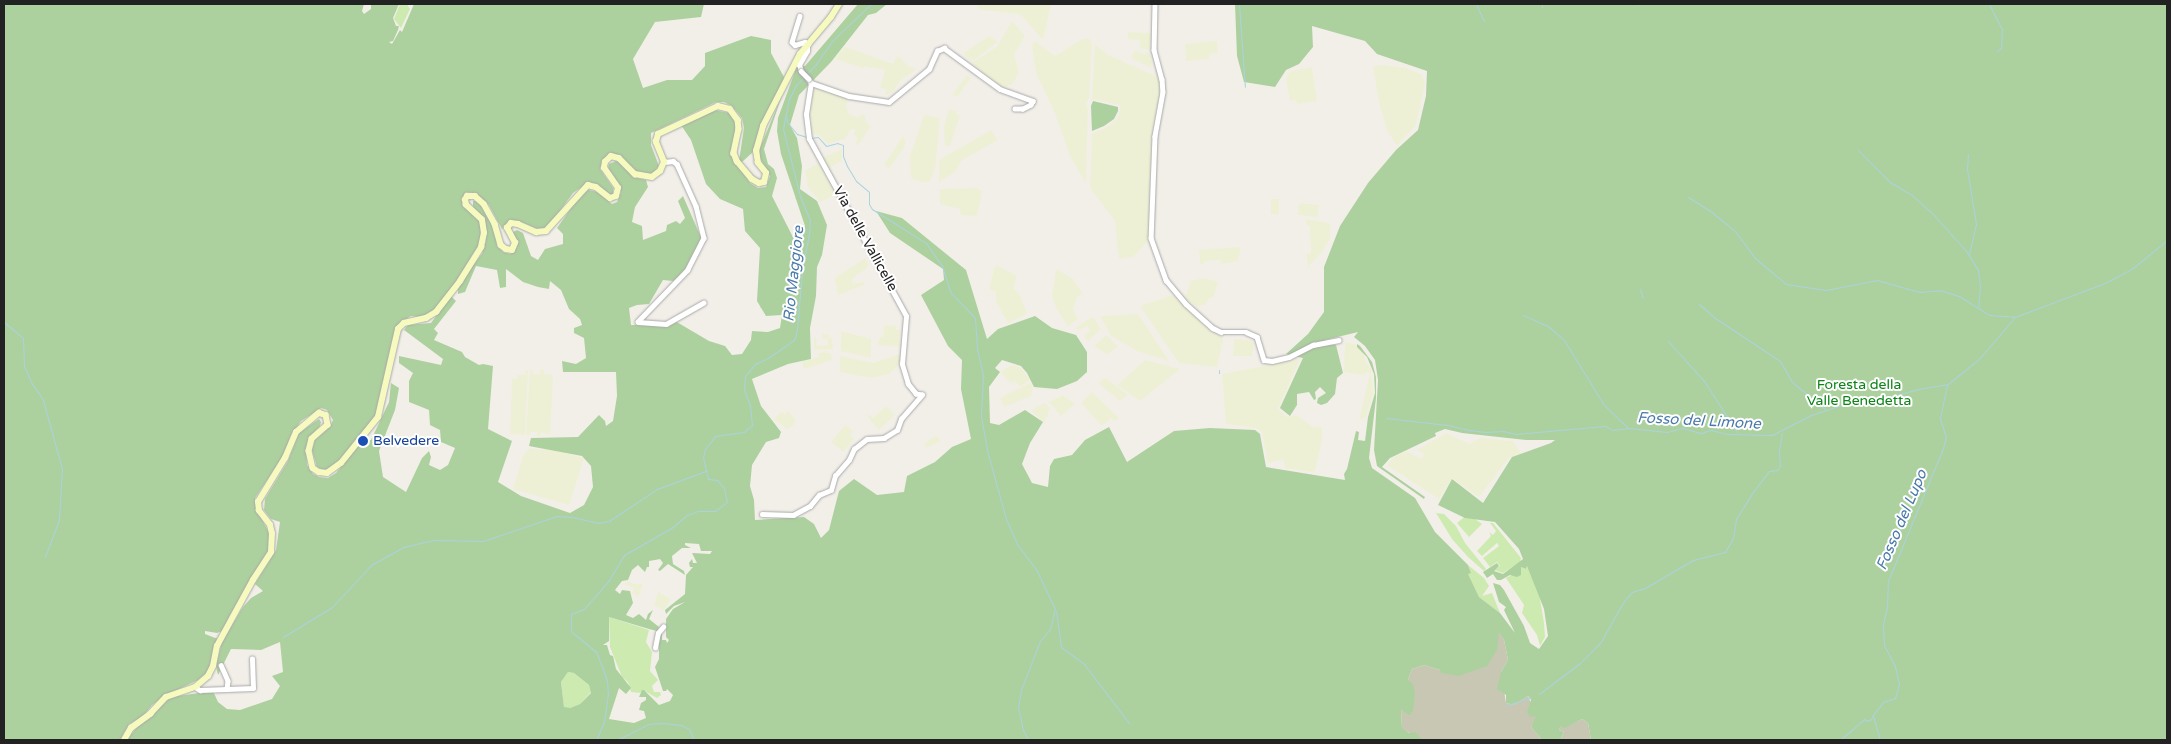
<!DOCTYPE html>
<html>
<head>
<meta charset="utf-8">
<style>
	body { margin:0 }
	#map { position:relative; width:2171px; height:744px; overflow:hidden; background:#f2efe9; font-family:"Varela Round",sans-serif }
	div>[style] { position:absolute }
	.construction>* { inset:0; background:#c7c7b4 }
	.farmland>* { inset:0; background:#eef0d5; transform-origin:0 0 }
	.grass>* { inset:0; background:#cdebb0 }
	.forest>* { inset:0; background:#add19e }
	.stream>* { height:1px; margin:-0.5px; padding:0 0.5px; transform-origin:0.5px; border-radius:0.5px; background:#aad3df }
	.roads { filter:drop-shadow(0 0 1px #a9a9a9) drop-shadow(0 0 1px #a9a9a9) }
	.minor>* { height:4.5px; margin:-2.25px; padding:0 2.25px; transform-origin:2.25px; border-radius:2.25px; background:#fff }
	.secondary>* { height:5.5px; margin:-2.75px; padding:0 2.75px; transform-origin:2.75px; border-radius:2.75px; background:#f7fabf }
	.bridges { filter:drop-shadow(0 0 1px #a9a9a9) drop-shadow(0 0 1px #a9a9a9) }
	.minor-bridge>* { height:4.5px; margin:-2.25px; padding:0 2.25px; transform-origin:2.25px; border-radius:2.25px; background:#fff }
	.dots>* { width:14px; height:14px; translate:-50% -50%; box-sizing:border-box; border:2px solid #fff; border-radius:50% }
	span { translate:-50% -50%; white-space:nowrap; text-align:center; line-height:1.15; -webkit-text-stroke:4px #fff; paint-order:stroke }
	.street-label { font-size:14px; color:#222 }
	.park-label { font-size:14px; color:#0c8416 }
	.transit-label { font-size:14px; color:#164399 }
	.left { translate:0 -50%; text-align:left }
	.water-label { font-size:15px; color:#4a7aab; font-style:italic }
	.frame { position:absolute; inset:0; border:5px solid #222; pointer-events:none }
</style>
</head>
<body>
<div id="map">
	<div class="construction">
		<div style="clip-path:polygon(1499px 631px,1504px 640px,1508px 660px,1501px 672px,1506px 703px,1514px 705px,1528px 696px,1537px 716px,1531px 727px,1542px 740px,1423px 740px,1402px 729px,1401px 708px,1409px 716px,1408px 680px,1412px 669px,1424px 665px,1440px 670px)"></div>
		<div style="clip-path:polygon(1582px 719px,1588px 723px,1591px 740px,1560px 740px,1564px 732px,1559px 730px,1561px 725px,1565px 727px)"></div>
	</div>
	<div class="farmland">
		<div style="clip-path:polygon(974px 4px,1051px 4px,1043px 40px,1020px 14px,982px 10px)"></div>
		<div style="clip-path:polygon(1012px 21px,1025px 36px,1014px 55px,1019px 72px,1012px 85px,1002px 87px,971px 63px,997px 47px)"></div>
		<div style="clip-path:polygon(1128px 32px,1151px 33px,1149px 50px,1140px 48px,1140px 40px,1128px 39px)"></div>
		<div style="clip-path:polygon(989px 36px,998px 42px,972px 61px,962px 54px)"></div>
		<div style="clip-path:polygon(1088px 38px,1092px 42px,1089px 98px,1086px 104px,1088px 110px,1086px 184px,1070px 156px,1054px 111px,1036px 73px,1032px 44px,1035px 41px,1055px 56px,1082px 39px)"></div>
		<div style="clip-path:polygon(1217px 41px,1218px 53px,1209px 54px,1209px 59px,1186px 61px,1185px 44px)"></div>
		<div style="clip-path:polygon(1095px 44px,1108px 55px,1158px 77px,1161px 85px,1152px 135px,1148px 241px,1133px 257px,1119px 259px,1115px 221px,1090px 188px,1092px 134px,1106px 128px,1116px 120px,1120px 112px,1120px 105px,1092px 99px)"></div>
		<div style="clip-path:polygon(845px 47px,893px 64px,897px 56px,900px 57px,908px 66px,917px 69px,901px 80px,892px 93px,885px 95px,887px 90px,880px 87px,885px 70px,864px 66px,863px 68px,835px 59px)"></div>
		<div style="clip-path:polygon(1135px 50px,1145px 55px,1146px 52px,1150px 53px,1152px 61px,1151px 68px,1131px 58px)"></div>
		<div style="clip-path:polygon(1384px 65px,1405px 68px,1421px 74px,1425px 83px,1416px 125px,1397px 146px,1387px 130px,1379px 102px,1373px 66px)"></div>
		<div style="clip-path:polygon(1312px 67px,1317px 101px,1297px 104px,1296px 100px,1290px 101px,1286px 79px,1290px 71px)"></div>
		<div style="left:967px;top:75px;width:5px;height:24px;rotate:37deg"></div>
		<div style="clip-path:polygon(815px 86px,848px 98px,846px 107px,849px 114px,858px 118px,862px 114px,865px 115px,865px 121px,871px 126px,858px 145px,855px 144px,858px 138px,854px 135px,855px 129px,851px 129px,845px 139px,828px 144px,820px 136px,810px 132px,809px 126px,811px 126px,812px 120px,807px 113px,809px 98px)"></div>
		<div style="clip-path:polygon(949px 109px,956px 111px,956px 114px,960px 115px,950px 146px,945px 146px,944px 126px)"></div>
		<div style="clip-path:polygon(924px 115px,940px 118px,935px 170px,929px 182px,922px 182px,911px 178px,910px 156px)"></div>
		<div style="clip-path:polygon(991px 130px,998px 140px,962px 160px,955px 172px,939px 182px,939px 160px)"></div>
		<div style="clip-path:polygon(902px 137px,905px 140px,905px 146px,889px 169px,884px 165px)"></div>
		<div style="clip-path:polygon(842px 149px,842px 161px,829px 168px,822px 158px)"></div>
		<div style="clip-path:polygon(818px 163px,836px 194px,820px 202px,808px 187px,805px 171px)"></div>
		<div style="clip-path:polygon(977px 188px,982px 191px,977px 216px,961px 215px,960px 209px,940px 204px,940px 189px)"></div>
		<div style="left:1271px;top:199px;width:8px;height:15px"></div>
		<div style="left:1299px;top:203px;width:20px;height:12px;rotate:6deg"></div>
		<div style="clip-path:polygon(1305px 219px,1329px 223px,1330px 225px,1330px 239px,1321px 253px,1308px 267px,1306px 254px,1311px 253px,1310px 226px,1307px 225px)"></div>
		<div style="clip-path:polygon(1241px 247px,1238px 261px,1221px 264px,1221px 260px,1204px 261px,1204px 264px,1200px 264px,1199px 250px)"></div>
		<div style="clip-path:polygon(865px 258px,869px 266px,852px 279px,853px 284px,864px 282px,864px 285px,838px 295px,835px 278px)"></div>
		<div style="clip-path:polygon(995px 265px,1017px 276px,1013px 288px,1020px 295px,1027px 314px,1008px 323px,996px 301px,996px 292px,989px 289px)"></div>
		<div style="clip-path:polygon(1056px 269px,1073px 279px,1083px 294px,1077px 297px,1073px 309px,1078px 319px,1068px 326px,1056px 308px,1052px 296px)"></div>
		<div style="clip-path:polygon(1204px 278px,1218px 282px,1213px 298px,1209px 298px,1206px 304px,1197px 307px,1185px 298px,1191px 281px)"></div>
		<div style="clip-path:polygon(1173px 295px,1211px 332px,1223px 338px,1217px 367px,1179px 363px,1140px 306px)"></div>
		<div style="clip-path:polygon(1138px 314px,1170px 362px,1137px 351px,1111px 336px,1100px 316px)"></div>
		<div style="clip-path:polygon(1090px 318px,1094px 318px,1101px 329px,1088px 341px,1084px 336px,1090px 330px,1087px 326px,1079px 331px,1075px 328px)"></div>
		<div style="clip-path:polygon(884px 325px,897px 326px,896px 330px,900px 330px,899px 347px,877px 345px,880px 337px,883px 337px)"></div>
		<div style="clip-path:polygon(841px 331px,871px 339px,871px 358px,841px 351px)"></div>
		<div style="clip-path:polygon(822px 334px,829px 334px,829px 338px,832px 338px,833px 349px,814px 350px,814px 338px,816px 337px,817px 346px,828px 345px,828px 339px,822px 338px)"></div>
		<div style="clip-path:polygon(1106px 335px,1118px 347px,1107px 354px,1094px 346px)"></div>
		<div style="clip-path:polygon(1234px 339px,1249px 340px,1254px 343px,1252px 356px,1233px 356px)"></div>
		<div style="clip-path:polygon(1345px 342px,1355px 344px,1364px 353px,1366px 362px,1371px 369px,1373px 393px,1366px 417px,1359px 420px,1370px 373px,1368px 372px,1363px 375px,1344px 372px)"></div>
		<div style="clip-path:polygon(826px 351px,826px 353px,831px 353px,832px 360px,804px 369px,802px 362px,819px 357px,818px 353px)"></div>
		<div style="clip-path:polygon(900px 354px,900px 363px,890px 374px,871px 378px,840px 372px,840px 356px,873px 363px)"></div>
		<div style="clip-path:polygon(1300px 359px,1278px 409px,1287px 417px,1297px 415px,1313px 427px,1322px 427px,1322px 440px,1315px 471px,1311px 472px,1285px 468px,1283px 460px,1268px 463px,1262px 432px,1256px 428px,1226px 424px,1222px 374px)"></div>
		<div style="clip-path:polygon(1145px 360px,1180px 369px,1140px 401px,1117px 385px)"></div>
		<div style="clip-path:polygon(1012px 365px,1021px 368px,1030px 380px,1020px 387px,1015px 381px,1012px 384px,1011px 381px,1009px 382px,1000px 372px)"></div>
		<div style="clip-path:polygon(540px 369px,544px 370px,544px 374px,553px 375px,550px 435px,541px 432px,540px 436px,537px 436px,537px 432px,531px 432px,530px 435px,526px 435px,530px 370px,533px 370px,533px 374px,540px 374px)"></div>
		<div style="clip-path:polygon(526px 370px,528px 370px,525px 435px,510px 434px,512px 379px,517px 379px,517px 375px,525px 375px)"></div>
		<div style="clip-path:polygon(1105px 378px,1128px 395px,1120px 401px,1098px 383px)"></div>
		<div style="clip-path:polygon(1030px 383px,1033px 387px,1031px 396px,1004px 407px,1000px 398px)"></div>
		<div style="clip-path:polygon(1092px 392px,1119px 418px,1115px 421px,1111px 418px,1102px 426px,1081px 403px)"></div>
		<div style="clip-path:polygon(1063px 395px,1075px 404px,1061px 416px,1049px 402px)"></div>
		<div style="clip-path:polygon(1045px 403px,1050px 408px,1044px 423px,1031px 410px)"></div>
		<div style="clip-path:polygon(886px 406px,895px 415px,879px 430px,867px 416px,869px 414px,873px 418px)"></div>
		<div style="clip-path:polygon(782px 411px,785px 415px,788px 411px,795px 419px,794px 425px,787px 429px,774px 419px)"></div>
		<div style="clip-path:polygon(845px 425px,853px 431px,850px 435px,854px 439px,843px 452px,831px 442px)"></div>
		<div style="clip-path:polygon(1446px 433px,1469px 444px,1480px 438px,1513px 441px,1521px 453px,1508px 459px,1479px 497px,1452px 478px,1439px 499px,1387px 465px,1392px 458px,1406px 451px,1421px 459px,1424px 454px,1417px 450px)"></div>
		<div style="clip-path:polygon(935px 436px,939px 438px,940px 442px,926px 448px,924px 444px)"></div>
		<div style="clip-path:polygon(530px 448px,542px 450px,545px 448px,584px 458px,569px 505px,513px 489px,523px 456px)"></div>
		<div style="clip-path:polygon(629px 581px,633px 584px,643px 584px,638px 597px,632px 593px,634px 588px,623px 584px)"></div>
		<div style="clip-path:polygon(658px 592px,671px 599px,664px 610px,654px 605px)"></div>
	</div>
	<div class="grass">
		<div style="clip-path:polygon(400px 4px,407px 4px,410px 9px,401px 28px,394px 19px)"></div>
		<div style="clip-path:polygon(1436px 513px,1444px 514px,1456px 526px,1465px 543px,1486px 569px,1484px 571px,1468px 557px,1452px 539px)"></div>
		<div style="clip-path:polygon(1468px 514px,1482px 524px,1469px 537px,1457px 523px)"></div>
		<div style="clip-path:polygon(1490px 523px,1493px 523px,1521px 558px,1520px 562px,1503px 573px,1494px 570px,1500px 566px,1497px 562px,1490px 567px,1483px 558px,1499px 546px,1497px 543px,1482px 556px,1477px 551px,1491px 536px,1489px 532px,1493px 535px,1496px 531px)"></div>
		<div style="clip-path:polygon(1468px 565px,1484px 578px,1489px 586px,1482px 596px,1492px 593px,1500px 613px,1479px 597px,1467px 573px,1471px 573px)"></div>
		<div style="clip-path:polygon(1529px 565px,1539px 593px,1544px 623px,1545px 637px,1540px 646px,1537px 635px,1522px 613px,1524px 605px,1506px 578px,1520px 571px,1521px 567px,1526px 569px)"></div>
		<div style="clip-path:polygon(609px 617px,649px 630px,646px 642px,652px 652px,650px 671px,658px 680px,652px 686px,654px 692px,660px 692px,661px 695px,657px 698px,643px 690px,640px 693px,631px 692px,628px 682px,622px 677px,610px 647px)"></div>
		<div style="clip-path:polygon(568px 672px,574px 673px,589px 685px,591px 692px,580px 704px,570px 708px,564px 708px,561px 682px)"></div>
	</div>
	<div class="forest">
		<div style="clip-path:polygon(4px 4px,364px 4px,362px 11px,364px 14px,371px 9px,371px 4px,399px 4px,393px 18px,396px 26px,399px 26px,398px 30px,393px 41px,389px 42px,392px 44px,400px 30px,402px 32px,414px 4px,704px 4px,701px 17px,655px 22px,633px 59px,643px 88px,667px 80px,692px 80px,705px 66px,705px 53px,751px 36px,771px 40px,771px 53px,785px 79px,760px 129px,753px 152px,742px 162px,739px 161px,744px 128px,742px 118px,732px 106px,724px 102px,716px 102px,651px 133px,651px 145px,659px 166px,650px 176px,643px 176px,611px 155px,603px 160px,600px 169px,613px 188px,613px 195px,607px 195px,586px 184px,573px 193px,548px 227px,538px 229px,519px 221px,511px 223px,502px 229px,489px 205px,475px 193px,466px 192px,461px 199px,466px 207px,478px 218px,480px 224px,481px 244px,459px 278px,434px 311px,424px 317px,411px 316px,400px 323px,395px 331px,377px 412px,371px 423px,352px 448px,333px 467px,324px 470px,317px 467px,312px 450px,315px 440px,330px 427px,333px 420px,327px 410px,321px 408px,301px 421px,290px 437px,285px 453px,255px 498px,255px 506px,269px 533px,269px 549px,229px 617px,225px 630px,217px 633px,205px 631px,205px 634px,218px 639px,208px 671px,198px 680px,166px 695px,152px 705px,142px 717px,129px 724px,120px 740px,4px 740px)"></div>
		<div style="clip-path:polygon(evenodd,858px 4px,887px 4px,876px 13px,868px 15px,831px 62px,799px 95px,790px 125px,797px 138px,802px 166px,800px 189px,817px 201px,827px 225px,822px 255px,817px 267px,816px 296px,810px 328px,811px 359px,788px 364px,752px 379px,761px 406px,781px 432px,779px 438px,766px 442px,752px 465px,750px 486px,754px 500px,755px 520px,804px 517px,814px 524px,821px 538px,829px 530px,839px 491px,854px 479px,877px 495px,904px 492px,907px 476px,935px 462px,952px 447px,971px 439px,961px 389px,962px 360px,948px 346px,921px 295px,944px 280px,943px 269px,890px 233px,876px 211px,902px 218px,966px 270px,987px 339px,998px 329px,1035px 316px,1052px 328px,1076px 335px,1087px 352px,1087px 372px,1077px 381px,1057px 389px,1034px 387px,1027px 373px,1021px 366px,1002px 360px,995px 368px,1000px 372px,989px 387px,990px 423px,999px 425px,1025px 410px,1043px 422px,1030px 443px,1022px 464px,1032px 483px,1048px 487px,1050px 466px,1054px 459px,1072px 455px,1085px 440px,1109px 427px,1127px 462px,1174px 431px,1210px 428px,1255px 430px,1260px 434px,1266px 467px,1345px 480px,1344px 474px,1347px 469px,1356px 431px,1359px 432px,1358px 440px,1365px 441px,1368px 417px,1375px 393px,1374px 374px,1367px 357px,1357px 347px,1357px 344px,1360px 346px,1372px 362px,1376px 377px,1376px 398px,1369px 458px,1372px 468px,1415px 498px,1435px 532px,1468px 565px,1471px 573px,1468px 574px,1479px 597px,1500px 613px,1515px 633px,1504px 610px,1506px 607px,1499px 602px,1493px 583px,1500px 585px,1504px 590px,1524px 626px,1530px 643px,1539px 649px,1548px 636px,1544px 609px,1527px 566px,1526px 569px,1521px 567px,1521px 575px,1517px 577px,1510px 575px,1501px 580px,1497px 580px,1493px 574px,1487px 578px,1483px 572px,1497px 563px,1499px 566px,1494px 571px,1503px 574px,1523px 559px,1519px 549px,1495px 522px,1465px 518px,1438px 505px,1452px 479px,1483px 503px,1512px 457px,1551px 443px,1555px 440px,1526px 440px,1462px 433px,1445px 429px,1435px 433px,1436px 436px,1390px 458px,1382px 467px,1425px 497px,1424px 499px,1377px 466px,1374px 450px,1378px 380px,1375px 360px,1365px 346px,1354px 337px,1358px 332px,1325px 340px,1326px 343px,1336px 345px,1343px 373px,1337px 378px,1335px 394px,1327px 403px,1321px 405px,1317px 403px,1318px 398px,1326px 393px,1320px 387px,1315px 392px,1316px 399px,1314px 400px,1309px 392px,1297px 394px,1297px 405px,1290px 416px,1280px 408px,1303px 358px,1286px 354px,1308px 334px,1324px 312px,1324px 267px,1340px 226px,1368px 183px,1396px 150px,1418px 130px,1426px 96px,1427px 71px,1377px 54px,1365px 41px,1312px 26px,1313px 47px,1299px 64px,1286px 70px,1275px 87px,1244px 82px,1237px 56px,1235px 4px,2167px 4px,2167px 740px,1591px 740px,1588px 723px,1582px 719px,1565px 728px,1561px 726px,1559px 730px,1564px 732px,1560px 740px,1542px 740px,1531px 727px,1536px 716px,1530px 717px,1527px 712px,1531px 700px,1528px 696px,1514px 705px,1506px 703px,1506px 695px,1497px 689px,1501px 672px,1508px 660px,1504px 640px,1499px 632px,1497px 650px,1487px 666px,1459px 676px,1441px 673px,1440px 670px,1424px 665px,1412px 669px,1408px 680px,1413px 684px,1415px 693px,1413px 711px,1409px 716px,1401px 709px,1402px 728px,1409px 733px,1415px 732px,1423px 740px,127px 740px,141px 722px,150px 717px,171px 697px,213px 691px,218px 702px,227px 709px,240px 710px,272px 699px,280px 686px,272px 676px,283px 672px,280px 642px,261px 650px,231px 649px,218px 675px,216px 666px,222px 642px,243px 607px,251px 598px,263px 591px,255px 584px,276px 550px,280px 522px,271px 519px,264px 510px,265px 499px,288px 461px,299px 433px,319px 419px,321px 422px,320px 426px,308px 439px,306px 450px,307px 465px,313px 474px,319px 477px,328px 478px,336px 473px,363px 440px,371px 440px,389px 402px,391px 383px,399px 388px,395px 410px,379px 451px,383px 477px,406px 492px,422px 458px,429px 451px,431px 457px,429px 465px,440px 470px,448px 465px,455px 448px,441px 442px,440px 430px,430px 425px,429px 410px,409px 402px,409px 381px,413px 373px,399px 363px,399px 356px,441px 365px,443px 359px,404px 330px,408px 325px,431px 323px,451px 296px,456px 301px,434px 329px,438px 333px,434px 340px,462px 352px,465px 357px,479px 365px,483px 364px,493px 366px,488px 429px,512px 441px,498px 482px,521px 496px,570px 513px,584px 505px,593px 487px,591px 466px,582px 456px,529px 446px,531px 438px,578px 437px,599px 415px,605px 421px,606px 426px,613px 421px,617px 396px,616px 372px,563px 372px,562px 361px,576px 364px,586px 358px,584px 338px,574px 333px,574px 328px,582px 325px,580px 319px,569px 309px,561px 290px,550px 281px,549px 289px,538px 287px,523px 282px,506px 269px,506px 287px,500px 288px,497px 270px,476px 266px,465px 292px,458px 294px,458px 289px,469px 270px,482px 254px,486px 241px,486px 223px,473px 207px,473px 201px,478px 201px,483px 206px,494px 226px,497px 246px,503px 252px,510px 254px,515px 251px,518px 243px,513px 232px,517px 230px,523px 233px,531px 256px,538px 260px,545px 249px,563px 244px,563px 234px,557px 228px,582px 193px,589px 190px,597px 192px,612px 204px,617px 202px,621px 192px,608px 172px,609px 164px,616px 161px,622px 164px,633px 177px,646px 180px,648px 187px,635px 207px,632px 222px,642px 226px,643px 240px,666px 231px,667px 225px,676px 221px,680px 224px,685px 218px,678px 201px,683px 196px,703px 242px,686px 273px,673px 281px,663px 280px,649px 304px,637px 305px,629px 308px,631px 325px,664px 325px,675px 321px,709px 341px,725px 346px,732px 355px,742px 354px,751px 340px,752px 331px,768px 332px,780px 328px,782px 315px,766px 316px,757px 301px,760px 248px,745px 231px,743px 209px,720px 199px,706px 184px,691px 140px,681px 125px,714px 110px,729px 113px,733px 117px,736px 126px,732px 153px,734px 161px,750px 183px,758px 188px,766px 187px,770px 176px,760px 158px,760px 148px,782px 95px,764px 149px,768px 164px,774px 169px,777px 178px,772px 196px,796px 243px,802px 240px,805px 226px,781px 154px,777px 131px,778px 118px,797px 66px,805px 66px,858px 4px,685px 543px,699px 544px,701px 551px,712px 551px,710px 554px,692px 553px,697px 563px,693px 563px,692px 559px,689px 563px,690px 567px,693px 567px,686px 575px,685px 594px,665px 610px,666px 614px,674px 606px,685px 602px,673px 609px,666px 619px,666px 637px,669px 640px,667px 643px,666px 640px,662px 640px,662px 632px,659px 633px,659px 659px,655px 667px,663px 691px,666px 691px,667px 689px,673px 695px,670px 701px,659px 705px,644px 690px,642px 690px,639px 697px,646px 697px,646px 700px,641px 703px,639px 710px,644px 711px,646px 718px,634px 723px,609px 719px,619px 688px,626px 694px,631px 688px,616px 669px,613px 656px,610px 655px,607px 645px,603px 645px,609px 641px,609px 617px,649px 629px,657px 631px,659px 627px,649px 619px,653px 610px,648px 614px,646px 620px,639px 614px,633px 618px,626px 615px,633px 603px,630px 591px,622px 590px,620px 594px,615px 590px,622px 581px,628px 580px,632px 570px,638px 565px,645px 572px,647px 567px,649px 567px,649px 561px,655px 560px,660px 559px,663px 563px,658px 570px,660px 571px,668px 564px,685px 575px,684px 571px,673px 564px,672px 556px,682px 548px,691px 548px,685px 545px,685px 543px,858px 4px,568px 672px,574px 673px,589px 685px,591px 693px,580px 704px,570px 708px,564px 707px,561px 682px,568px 672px)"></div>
		<div style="clip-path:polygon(1093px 101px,1118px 107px,1118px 111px,1114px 119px,1104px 126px,1092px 131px,1091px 106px)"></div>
	</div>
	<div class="stream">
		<div style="left:1239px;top:4px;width:83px;rotate:85.9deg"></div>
		<div style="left:1476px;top:4px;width:19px;rotate:65deg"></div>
		<div style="left:1989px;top:4px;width:29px;rotate:63deg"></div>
		<div style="left:2002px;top:30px;width:18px;rotate:93deg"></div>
		<div style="left:2001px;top:48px;width:5px;rotate:143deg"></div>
		<div style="left:1638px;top:5px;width:1px;rotate:-90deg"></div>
		<div style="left:1542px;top:7px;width:3px;rotate:-90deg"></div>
		<div style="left:786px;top:115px;width:7px;rotate:82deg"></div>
		<div style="left:787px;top:122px;width:16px;rotate:50deg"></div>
		<div style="left:797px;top:134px;width:10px;rotate:17deg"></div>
		<div style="left:811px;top:138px;width:7px;rotate:-8deg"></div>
		<div style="left:818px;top:137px;width:12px;rotate:48deg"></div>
		<div style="left:826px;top:146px;width:11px;rotate:-15deg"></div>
		<div style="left:837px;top:143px;width:6px;rotate:18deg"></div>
		<div style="left:843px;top:145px;width:11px;rotate:90deg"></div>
		<div style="left:843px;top:156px;width:11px;rotate:68deg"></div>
		<div style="left:847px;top:166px;width:17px;rotate:59deg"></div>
		<div style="left:856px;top:181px;width:17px;rotate:40deg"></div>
		<div style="left:869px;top:192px;width:12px;rotate:90deg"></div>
		<div style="left:869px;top:204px;width:6px;rotate:59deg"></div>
		<div style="left:872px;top:209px;width:64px;rotate:32.2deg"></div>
		<div style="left:926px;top:243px;width:28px;rotate:55deg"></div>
		<div style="left:942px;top:266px;width:28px;rotate:72deg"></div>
		<div style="left:951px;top:293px;width:35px;rotate:46deg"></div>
		<div style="left:975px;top:318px;width:31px;rotate:86deg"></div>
		<div style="left:977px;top:349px;width:28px;rotate:77deg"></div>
		<div style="left:983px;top:376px;width:40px;rotate:92.9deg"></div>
		<div style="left:981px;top:416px;width:39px;rotate:80deg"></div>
		<div style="left:988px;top:454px;width:67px;rotate:74.5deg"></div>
		<div style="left:1006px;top:519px;width:27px;rotate:66deg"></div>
		<div style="left:1017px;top:544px;width:31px;rotate:53deg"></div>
		<div style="left:1036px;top:569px;width:44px;rotate:64.6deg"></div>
		<div style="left:1055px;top:609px;width:21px;rotate:104deg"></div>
		<div style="left:1050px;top:629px;width:16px;rotate:130deg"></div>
		<div style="left:1040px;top:641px;width:53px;rotate:111.2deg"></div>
		<div style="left:1021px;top:690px;width:17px;rotate:100deg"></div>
		<div style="left:1018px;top:707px;width:24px;rotate:78deg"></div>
		<div style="left:1023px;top:730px;width:11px;rotate:63deg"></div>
		<div style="left:1858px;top:150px;width:45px;rotate:45deg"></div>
		<div style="left:1890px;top:182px;width:27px;rotate:31deg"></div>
		<div style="left:1913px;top:196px;width:27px;rotate:42deg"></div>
		<div style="left:1933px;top:214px;width:51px;rotate:48.2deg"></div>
		<div style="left:1967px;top:252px;width:21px;rotate:59deg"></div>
		<div style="left:1978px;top:270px;width:16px;rotate:83deg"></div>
		<div style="left:1980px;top:286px;width:21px;rotate:95deg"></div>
		<div style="left:1968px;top:154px;width:15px;rotate:94deg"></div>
		<div style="left:1967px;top:169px;width:56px;rotate:80.7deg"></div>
		<div style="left:1976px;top:224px;width:31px;rotate:103deg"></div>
		<div style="left:1688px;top:197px;width:25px;rotate:32deg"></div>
		<div style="left:1709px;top:210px;width:32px;rotate:39deg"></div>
		<div style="left:1734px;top:230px;width:35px;rotate:53deg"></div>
		<div style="left:1755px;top:258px;width:40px;rotate:40deg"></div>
		<div style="left:1786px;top:284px;width:40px;rotate:8.5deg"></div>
		<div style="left:1826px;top:290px;width:52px;rotate:-11.1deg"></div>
		<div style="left:1877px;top:280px;width:44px;rotate:15.9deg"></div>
		<div style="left:1919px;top:292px;width:21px;rotate:-5deg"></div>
		<div style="left:1940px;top:290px;width:20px;rotate:18deg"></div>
		<div style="left:1959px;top:296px;width:36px;rotate:32deg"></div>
		<div style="left:1989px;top:315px;width:26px;rotate:4deg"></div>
		<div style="left:1640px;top:289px;width:9px;rotate:72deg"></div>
		<div style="left:1699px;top:304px;width:21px;rotate:41deg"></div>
		<div style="left:1715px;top:318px;width:78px;rotate:33.5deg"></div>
		<div style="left:1780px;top:361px;width:24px;rotate:60deg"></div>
		<div style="left:1792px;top:382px;width:43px;rotate:39.3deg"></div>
		<div style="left:1523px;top:315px;width:27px;rotate:24deg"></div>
		<div style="left:1548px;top:326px;width:21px;rotate:41deg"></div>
		<div style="left:1564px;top:340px;width:76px;rotate:58.4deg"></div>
		<div style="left:1604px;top:405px;width:32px;rotate:44deg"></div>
		<div style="left:4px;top:322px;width:25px;rotate:40deg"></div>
		<div style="left:23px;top:338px;width:28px;rotate:88deg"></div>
		<div style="left:24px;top:366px;width:17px;rotate:66deg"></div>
		<div style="left:31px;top:382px;width:22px;rotate:56deg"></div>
		<div style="left:43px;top:400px;width:72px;rotate:74.6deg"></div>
		<div style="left:62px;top:469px;width:51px;rotate:93.4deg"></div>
		<div style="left:59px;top:520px;width:39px;rotate:111deg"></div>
		<div style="left:1668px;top:341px;width:54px;rotate:48deg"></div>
		<div style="left:1704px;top:381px;width:61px;rotate:57.1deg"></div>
		<div style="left:1219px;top:370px;width:3px;rotate:90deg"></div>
		<div style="left:1386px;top:418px;width:62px;rotate:6.4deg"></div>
		<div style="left:1448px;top:425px;width:21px;rotate:14deg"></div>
		<div style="left:1468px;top:430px;width:18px;rotate:6deg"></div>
		<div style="left:1486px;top:432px;width:17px;rotate:-3deg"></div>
		<div style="left:1503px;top:431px;width:13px;rotate:13deg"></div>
		<div style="left:1516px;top:434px;width:89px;rotate:-5.1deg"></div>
		<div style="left:1605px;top:426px;width:9px;rotate:27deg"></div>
		<div style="left:1613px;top:430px;width:16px;rotate:-7deg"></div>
		<div style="left:1629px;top:428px;width:38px;rotate:6deg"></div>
		<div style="left:1667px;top:432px;width:16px;rotate:-15deg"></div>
		<div style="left:1682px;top:428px;width:20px;rotate:15deg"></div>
		<div style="left:1701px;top:433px;width:10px;rotate:-17deg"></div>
		<div style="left:1711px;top:430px;width:16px;rotate:14deg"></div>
		<div style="left:1727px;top:434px;width:45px;rotate:1.3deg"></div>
		<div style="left:1772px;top:435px;width:44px;rotate:-27.1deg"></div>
		<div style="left:1811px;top:415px;width:32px;rotate:-18deg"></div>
		<div style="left:1841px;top:405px;width:45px;rotate:-9deg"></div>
		<div style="left:1885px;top:398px;width:34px;rotate:-15deg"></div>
		<div style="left:1918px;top:389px;width:30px;rotate:-9deg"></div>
		<div style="left:1948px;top:384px;width:40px;rotate:-39deg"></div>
		<div style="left:1979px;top:359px;width:55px;rotate:-49.4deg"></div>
		<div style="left:2015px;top:317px;width:98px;rotate:-20.8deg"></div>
		<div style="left:2107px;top:282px;width:30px;rotate:-28deg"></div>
		<div style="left:2133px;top:268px;width:44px;rotate:-39.5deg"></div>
		<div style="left:1056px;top:611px;width:36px;rotate:82deg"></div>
		<div style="left:1061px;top:647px;width:29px;rotate:36deg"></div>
		<div style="left:1084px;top:664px;width:74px;rotate:52.7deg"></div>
		<div style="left:283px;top:637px;width:57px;rotate:-31.5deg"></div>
		<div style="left:332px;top:607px;width:57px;rotate:-47.1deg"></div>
		<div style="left:371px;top:565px;width:37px;rotate:-29deg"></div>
		<div style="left:403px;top:547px;width:31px;rotate:-13deg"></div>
		<div style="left:433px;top:540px;width:50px;rotate:1.1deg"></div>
		<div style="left:483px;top:541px;width:78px;rotate:-18.7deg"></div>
		<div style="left:557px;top:516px;width:15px;rotate:4deg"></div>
		<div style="left:572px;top:517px;width:27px;rotate:13deg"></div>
		<div style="left:598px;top:523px;width:11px;rotate:-10deg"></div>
		<div style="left:609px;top:521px;width:58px;rotate:-33.7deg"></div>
		<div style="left:657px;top:489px;width:52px;rotate:-20.2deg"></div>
		<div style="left:1539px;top:694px;width:51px;rotate:-37.1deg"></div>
		<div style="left:1580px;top:663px;width:28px;rotate:-45deg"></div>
		<div style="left:1600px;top:643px;width:48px;rotate:-60.3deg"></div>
		<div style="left:1624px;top:601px;width:12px;rotate:-48deg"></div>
		<div style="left:1632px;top:592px;width:14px;rotate:-17deg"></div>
		<div style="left:1645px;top:588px;width:56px;rotate:-30.3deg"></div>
		<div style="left:1693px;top:560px;width:33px;rotate:-14deg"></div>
		<div style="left:1725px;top:552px;width:16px;rotate:-60deg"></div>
		<div style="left:1733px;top:538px;width:19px;rotate:-81deg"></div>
		<div style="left:1736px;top:519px;width:32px;rotate:-58deg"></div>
		<div style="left:1753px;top:492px;width:26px;rotate:-53deg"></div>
		<div style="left:1769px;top:471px;width:8px;rotate:-7deg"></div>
		<div style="left:1777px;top:470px;width:5px;rotate:-53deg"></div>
		<div style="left:1780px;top:466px;width:16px;rotate:-94deg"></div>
		<div style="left:1779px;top:450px;width:17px;rotate:-80deg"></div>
		<div style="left:1507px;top:705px;width:25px;rotate:-18deg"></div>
		<div style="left:596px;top:740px;width:20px;rotate:-66deg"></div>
		<div style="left:604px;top:722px;width:27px;rotate:-82deg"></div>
		<div style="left:608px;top:695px;width:15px;rotate:-94deg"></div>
		<div style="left:607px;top:680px;width:30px;rotate:-111deg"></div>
		<div style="left:596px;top:652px;width:33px;rotate:-140deg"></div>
		<div style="left:571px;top:631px;width:17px;rotate:-90deg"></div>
		<div style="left:571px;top:614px;width:14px;rotate:-21deg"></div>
		<div style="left:584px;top:609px;width:38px;rotate:-49deg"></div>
		<div style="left:609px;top:580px;width:29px;rotate:-59deg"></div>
		<div style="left:624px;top:555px;width:56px;rotate:-29.7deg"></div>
		<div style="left:673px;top:527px;width:18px;rotate:-41deg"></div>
		<div style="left:687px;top:515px;width:12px;rotate:-20deg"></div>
		<div style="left:698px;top:511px;width:17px"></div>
		<div style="left:715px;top:511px;width:15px;rotate:-37deg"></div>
		<div style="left:727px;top:502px;width:14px;rotate:-102deg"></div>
		<div style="left:724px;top:488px;width:11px;rotate:-131deg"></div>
		<div style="left:717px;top:480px;width:9px;rotate:-174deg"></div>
		<div style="left:708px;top:479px;width:22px;rotate:-103deg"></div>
		<div style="left:703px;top:458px;width:9px;rotate:-77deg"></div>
		<div style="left:705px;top:449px;width:16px;rotate:-52deg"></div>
		<div style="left:715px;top:436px;width:29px;rotate:-8deg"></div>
		<div style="left:744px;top:432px;width:11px;rotate:-41deg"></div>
		<div style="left:752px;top:425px;width:20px;rotate:-96deg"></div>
		<div style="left:750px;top:405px;width:16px;rotate:-112deg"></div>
		<div style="left:744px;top:390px;width:14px;rotate:-86deg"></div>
		<div style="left:745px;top:376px;width:16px;rotate:-50deg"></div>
		<div style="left:755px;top:364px;width:14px;rotate:-25deg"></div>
		<div style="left:768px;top:358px;width:32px;rotate:-35deg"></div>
		<div style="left:794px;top:340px;width:10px;rotate:-73deg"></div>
		<div style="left:797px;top:330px;width:60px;rotate:-85.2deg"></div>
		<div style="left:802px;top:270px;width:37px;rotate:-79deg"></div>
		<div style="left:809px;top:234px;width:14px;rotate:-86deg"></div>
		<div style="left:810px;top:220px;width:26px;rotate:-113deg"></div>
		<div style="left:800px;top:196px;width:69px;rotate:-104.2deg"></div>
		<div style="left:783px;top:129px;width:31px;rotate:-79deg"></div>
		<div style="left:789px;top:99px;width:16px;rotate:-63deg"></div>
		<div style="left:796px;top:85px;width:29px;rotate:-46deg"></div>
		<div style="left:816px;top:64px;width:29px;rotate:-55deg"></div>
		<div style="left:833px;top:40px;width:52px;rotate:-43.5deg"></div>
		<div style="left:617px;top:740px;width:35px;rotate:-27deg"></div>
		<div style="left:648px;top:724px;width:14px;rotate:-4deg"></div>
		<div style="left:662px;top:723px;width:19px;rotate:6deg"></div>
		<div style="left:681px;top:725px;width:9px;rotate:27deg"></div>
		<div style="left:689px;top:729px;width:12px;rotate:66deg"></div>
		<div style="left:1840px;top:740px;width:32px;rotate:-41deg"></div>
		<div style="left:1864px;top:719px;width:4px;rotate:27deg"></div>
		<div style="left:1868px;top:721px;width:4px;rotate:-34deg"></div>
		<div style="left:1871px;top:719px;width:4px;rotate:-63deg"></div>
		<div style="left:1880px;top:740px;width:26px;rotate:-106deg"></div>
		<div style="left:1873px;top:715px;width:16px;rotate:-52deg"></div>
		<div style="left:1883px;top:702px;width:13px;rotate:-18deg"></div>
		<div style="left:1895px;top:698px;width:15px;rotate:-74deg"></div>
		<div style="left:1899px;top:684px;width:18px;rotate:-103deg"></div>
		<div style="left:1895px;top:666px;width:24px;rotate:-118deg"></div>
		<div style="left:1884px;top:645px;width:21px;rotate:-93deg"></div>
		<div style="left:1883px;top:624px;width:17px;rotate:-77deg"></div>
		<div style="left:1887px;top:607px;width:26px;rotate:-88deg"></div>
		<div style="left:1888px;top:581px;width:144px;rotate:-67.5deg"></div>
		<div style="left:1943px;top:448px;width:11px;rotate:-75deg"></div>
		<div style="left:1946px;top:437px;width:20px;rotate:-108deg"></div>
		<div style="left:1940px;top:418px;width:34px;rotate:-78deg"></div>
	</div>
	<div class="roads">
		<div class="minor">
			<div style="left:1155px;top:4px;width:46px;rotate:91.2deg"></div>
			<div style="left:1154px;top:50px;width:30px;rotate:75deg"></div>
			<div style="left:1162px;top:79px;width:13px;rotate:86deg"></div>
			<div style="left:1163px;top:92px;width:45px;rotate:100.3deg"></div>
			<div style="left:1155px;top:136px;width:102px;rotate:92.2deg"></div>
			<div style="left:1151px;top:238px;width:45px;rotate:70.3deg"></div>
			<div style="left:1166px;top:280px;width:31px;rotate:50deg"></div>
			<div style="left:1186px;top:304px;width:36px;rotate:42deg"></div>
			<div style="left:1213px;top:328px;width:9px;rotate:27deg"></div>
			<div style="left:1221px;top:332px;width:25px"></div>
			<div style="left:1246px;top:332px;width:12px;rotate:24deg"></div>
			<div style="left:1257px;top:337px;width:24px;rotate:73deg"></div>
			<div style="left:1264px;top:360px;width:8px;rotate:7deg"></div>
			<div style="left:1272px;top:361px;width:17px;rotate:-13deg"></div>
			<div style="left:1289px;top:357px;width:27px;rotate:-27deg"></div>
			<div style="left:1313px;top:345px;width:26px;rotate:-11deg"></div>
			<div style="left:800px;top:16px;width:27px;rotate:107deg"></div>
			<div style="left:792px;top:42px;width:4px;rotate:45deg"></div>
			<div style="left:795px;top:45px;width:10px;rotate:-17deg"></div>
			<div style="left:805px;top:42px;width:4px;rotate:27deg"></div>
			<div style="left:811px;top:83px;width:40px;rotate:18.9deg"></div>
			<div style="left:849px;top:96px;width:40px;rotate:8.5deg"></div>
			<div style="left:889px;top:102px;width:52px;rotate:-39.5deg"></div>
			<div style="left:929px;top:69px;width:20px;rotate:-66deg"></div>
			<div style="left:937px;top:51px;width:8px;rotate:-23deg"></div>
			<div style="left:944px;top:48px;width:69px;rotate:36.2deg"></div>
			<div style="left:1000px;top:89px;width:35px;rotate:20deg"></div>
			<div style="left:1033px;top:101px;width:4px;rotate:117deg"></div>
			<div style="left:1031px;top:105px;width:9px;rotate:153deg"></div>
			<div style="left:1023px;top:109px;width:8px;rotate:180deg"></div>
			<div style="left:664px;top:162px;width:9px;rotate:-6deg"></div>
			<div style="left:673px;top:161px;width:5px;rotate:37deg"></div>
			<div style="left:677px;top:164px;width:46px;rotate:65.7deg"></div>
			<div style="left:696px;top:206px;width:33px;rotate:76deg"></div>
			<div style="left:704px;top:238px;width:36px;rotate:117deg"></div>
			<div style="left:688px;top:270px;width:72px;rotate:133.9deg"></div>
			<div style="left:638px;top:322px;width:28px;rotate:4deg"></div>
			<div style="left:666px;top:324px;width:43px;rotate:-29.6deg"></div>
			<div style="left:762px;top:514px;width:31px;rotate:2deg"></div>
			<div style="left:793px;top:515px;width:19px;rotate:-28deg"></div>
			<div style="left:810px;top:506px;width:14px;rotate:-51deg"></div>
			<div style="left:819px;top:495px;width:13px;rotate:-23deg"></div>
			<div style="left:831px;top:490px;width:15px;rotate:-74deg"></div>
			<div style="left:835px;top:476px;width:21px;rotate:-49deg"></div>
			<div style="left:849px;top:460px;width:12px;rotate:-66deg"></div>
			<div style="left:854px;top:449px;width:16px;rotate:-38deg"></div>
			<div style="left:867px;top:439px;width:17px;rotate:-3deg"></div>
			<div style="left:884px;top:438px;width:15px;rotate:-32deg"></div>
			<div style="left:897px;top:430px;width:12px;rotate:-70deg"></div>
			<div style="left:901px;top:419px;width:32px;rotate:-49deg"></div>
			<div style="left:922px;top:395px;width:6px;rotate:-171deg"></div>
			<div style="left:916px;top:394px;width:13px;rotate:-129deg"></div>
			<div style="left:908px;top:384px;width:21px;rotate:-107deg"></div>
			<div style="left:902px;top:364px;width:48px;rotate:-85.2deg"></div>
			<div style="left:906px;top:316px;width:202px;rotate:-118.7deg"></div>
			<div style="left:809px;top:139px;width:25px;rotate:-97deg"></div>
			<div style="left:806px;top:114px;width:31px;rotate:-81deg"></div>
			<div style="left:811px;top:83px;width:16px;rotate:-130deg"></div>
			<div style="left:801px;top:71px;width:6px;rotate:-108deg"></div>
			<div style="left:799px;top:65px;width:16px;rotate:-60deg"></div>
			<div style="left:807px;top:51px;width:5px;rotate:-90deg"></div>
			<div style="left:655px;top:648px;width:15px;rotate:-79deg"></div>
			<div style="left:658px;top:633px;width:8px;rotate:-50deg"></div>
			<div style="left:221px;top:665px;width:17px;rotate:66deg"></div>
			<div style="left:228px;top:681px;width:8px;rotate:97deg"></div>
			<div style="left:195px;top:687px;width:6px;rotate:31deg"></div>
			<div style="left:200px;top:690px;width:53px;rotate:-2.2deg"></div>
			<div style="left:253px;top:688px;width:29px;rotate:-92deg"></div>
		</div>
		<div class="secondary">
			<div style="left:124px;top:740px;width:14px;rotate:-60deg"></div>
			<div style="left:131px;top:728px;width:24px;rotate:-36deg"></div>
			<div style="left:150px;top:714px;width:23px;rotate:-47deg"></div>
			<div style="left:166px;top:697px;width:31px;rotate:-19deg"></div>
			<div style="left:195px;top:687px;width:17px;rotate:-40deg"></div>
			<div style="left:208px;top:676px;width:11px;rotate:-63deg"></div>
			<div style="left:213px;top:666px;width:20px;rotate:-79deg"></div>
			<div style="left:217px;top:646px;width:75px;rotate:-61.4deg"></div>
			<div style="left:253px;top:580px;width:33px;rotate:-57deg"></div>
			<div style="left:271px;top:552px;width:18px;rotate:-87deg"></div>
			<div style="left:272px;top:534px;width:9px;rotate:-103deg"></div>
			<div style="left:270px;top:525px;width:18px;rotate:-128deg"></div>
			<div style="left:259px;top:511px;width:9px;rotate:-96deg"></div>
			<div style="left:258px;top:502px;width:52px;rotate:-58.5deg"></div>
			<div style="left:285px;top:458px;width:28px;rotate:-67deg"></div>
			<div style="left:296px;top:432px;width:30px;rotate:-40deg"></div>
			<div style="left:319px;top:413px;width:7px;rotate:16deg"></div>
			<div style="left:326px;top:415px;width:10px;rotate:79deg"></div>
			<div style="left:328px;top:425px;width:21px;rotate:139deg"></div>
			<div style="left:312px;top:439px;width:12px;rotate:104deg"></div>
			<div style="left:309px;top:451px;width:17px;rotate:77deg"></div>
			<div style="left:313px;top:468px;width:7px;rotate:34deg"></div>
			<div style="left:319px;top:472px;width:8px;rotate:7deg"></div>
			<div style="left:327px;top:473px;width:17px;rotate:-36deg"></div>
			<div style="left:341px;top:463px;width:59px;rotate:-51.2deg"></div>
			<div style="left:378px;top:417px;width:90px;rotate:-77.2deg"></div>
			<div style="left:398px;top:329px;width:8px;rotate:-45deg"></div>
			<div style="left:404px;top:323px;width:23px;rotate:-13deg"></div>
			<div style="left:426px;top:318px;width:12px;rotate:-31deg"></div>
			<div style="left:436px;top:312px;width:39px;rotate:-52deg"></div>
			<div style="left:460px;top:281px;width:40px;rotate:-58deg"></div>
			<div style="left:481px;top:247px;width:14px;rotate:-78deg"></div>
			<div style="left:484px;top:233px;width:13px;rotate:-99deg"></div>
			<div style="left:482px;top:220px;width:22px;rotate:-137deg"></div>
			<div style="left:466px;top:205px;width:5px;rotate:-101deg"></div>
			<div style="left:465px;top:200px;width:4px;rotate:-63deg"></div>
			<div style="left:467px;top:196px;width:8px"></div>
			<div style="left:475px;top:196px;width:12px;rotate:42deg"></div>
			<div style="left:484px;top:204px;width:23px;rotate:61deg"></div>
			<div style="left:495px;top:224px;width:22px;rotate:74deg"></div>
			<div style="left:501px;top:245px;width:6px;rotate:39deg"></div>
			<div style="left:506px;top:249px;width:6px;rotate:9deg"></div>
			<div style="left:512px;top:250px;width:8px;rotate:-67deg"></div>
			<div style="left:515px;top:243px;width:17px;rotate:-118deg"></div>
			<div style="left:507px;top:228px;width:6px;rotate:-51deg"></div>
			<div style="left:511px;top:223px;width:7px;rotate:8deg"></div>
			<div style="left:518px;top:224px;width:20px;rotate:24deg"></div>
			<div style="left:536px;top:232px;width:10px;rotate:-6deg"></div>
			<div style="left:546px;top:231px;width:62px;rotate:-47.6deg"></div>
			<div style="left:588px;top:185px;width:8px;rotate:14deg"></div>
			<div style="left:596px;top:187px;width:18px;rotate:38deg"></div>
			<div style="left:610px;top:198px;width:6px;rotate:-18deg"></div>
			<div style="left:616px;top:196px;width:8px;rotate:-76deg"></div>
			<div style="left:618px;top:188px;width:24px;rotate:-125deg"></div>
			<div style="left:604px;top:168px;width:6px;rotate:-81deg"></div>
			<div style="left:605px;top:162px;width:8px;rotate:-45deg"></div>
			<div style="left:611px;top:156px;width:8px;rotate:14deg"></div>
			<div style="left:619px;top:158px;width:23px;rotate:45deg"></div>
			<div style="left:635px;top:174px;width:17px;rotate:10deg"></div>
			<div style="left:652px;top:177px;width:10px;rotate:-37deg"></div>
			<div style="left:660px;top:171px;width:10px;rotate:-66deg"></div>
			<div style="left:664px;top:162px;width:22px;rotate:-112deg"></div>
			<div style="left:656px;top:142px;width:8px;rotate:-76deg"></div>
			<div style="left:658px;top:134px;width:66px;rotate:-25deg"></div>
			<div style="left:718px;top:106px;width:12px;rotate:14deg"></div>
			<div style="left:730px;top:109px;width:14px;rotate:54deg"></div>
			<div style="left:738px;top:120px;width:9px;rotate:84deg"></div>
			<div style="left:739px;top:129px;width:25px;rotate:102deg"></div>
			<div style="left:734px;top:153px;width:9px;rotate:69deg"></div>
			<div style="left:737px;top:161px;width:23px;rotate:50deg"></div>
			<div style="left:752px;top:179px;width:8px;rotate:30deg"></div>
			<div style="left:759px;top:183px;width:5px;rotate:-11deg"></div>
			<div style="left:764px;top:182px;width:9px;rotate:-77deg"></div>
			<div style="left:766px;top:173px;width:13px;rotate:-129deg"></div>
			<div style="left:758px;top:163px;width:12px;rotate:-99deg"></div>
			<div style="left:756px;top:151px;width:26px;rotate:-74deg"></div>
			<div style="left:763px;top:126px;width:81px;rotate:-62.8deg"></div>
			<div style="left:800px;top:54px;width:48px;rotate:-50deg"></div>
			<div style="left:831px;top:17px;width:15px;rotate:-58deg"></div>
		</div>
	</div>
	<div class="bridges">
		<div class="minor-bridge">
			<div style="left:801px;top:71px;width:11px;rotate:45deg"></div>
		</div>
	</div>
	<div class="dots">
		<div style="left:363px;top:441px;background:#1a4fb4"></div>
	</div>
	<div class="street-label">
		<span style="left:865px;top:239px;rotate:61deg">Via delle Vallicelle</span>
	</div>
	<div class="park-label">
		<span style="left:1859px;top:393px">Foresta della<br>Valle Benedetta</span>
	</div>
	<div class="transit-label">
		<span class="left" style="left:373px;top:441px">Belvedere</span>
	</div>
	<div class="water-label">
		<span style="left:794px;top:274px;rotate:-84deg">Rio Maggiore</span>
		<span style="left:1699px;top:421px;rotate:3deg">Fosso del Limone</span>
		<span style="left:1902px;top:520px;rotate:-67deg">Fosso del Lupo</span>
	</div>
	<div class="frame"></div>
</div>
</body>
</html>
